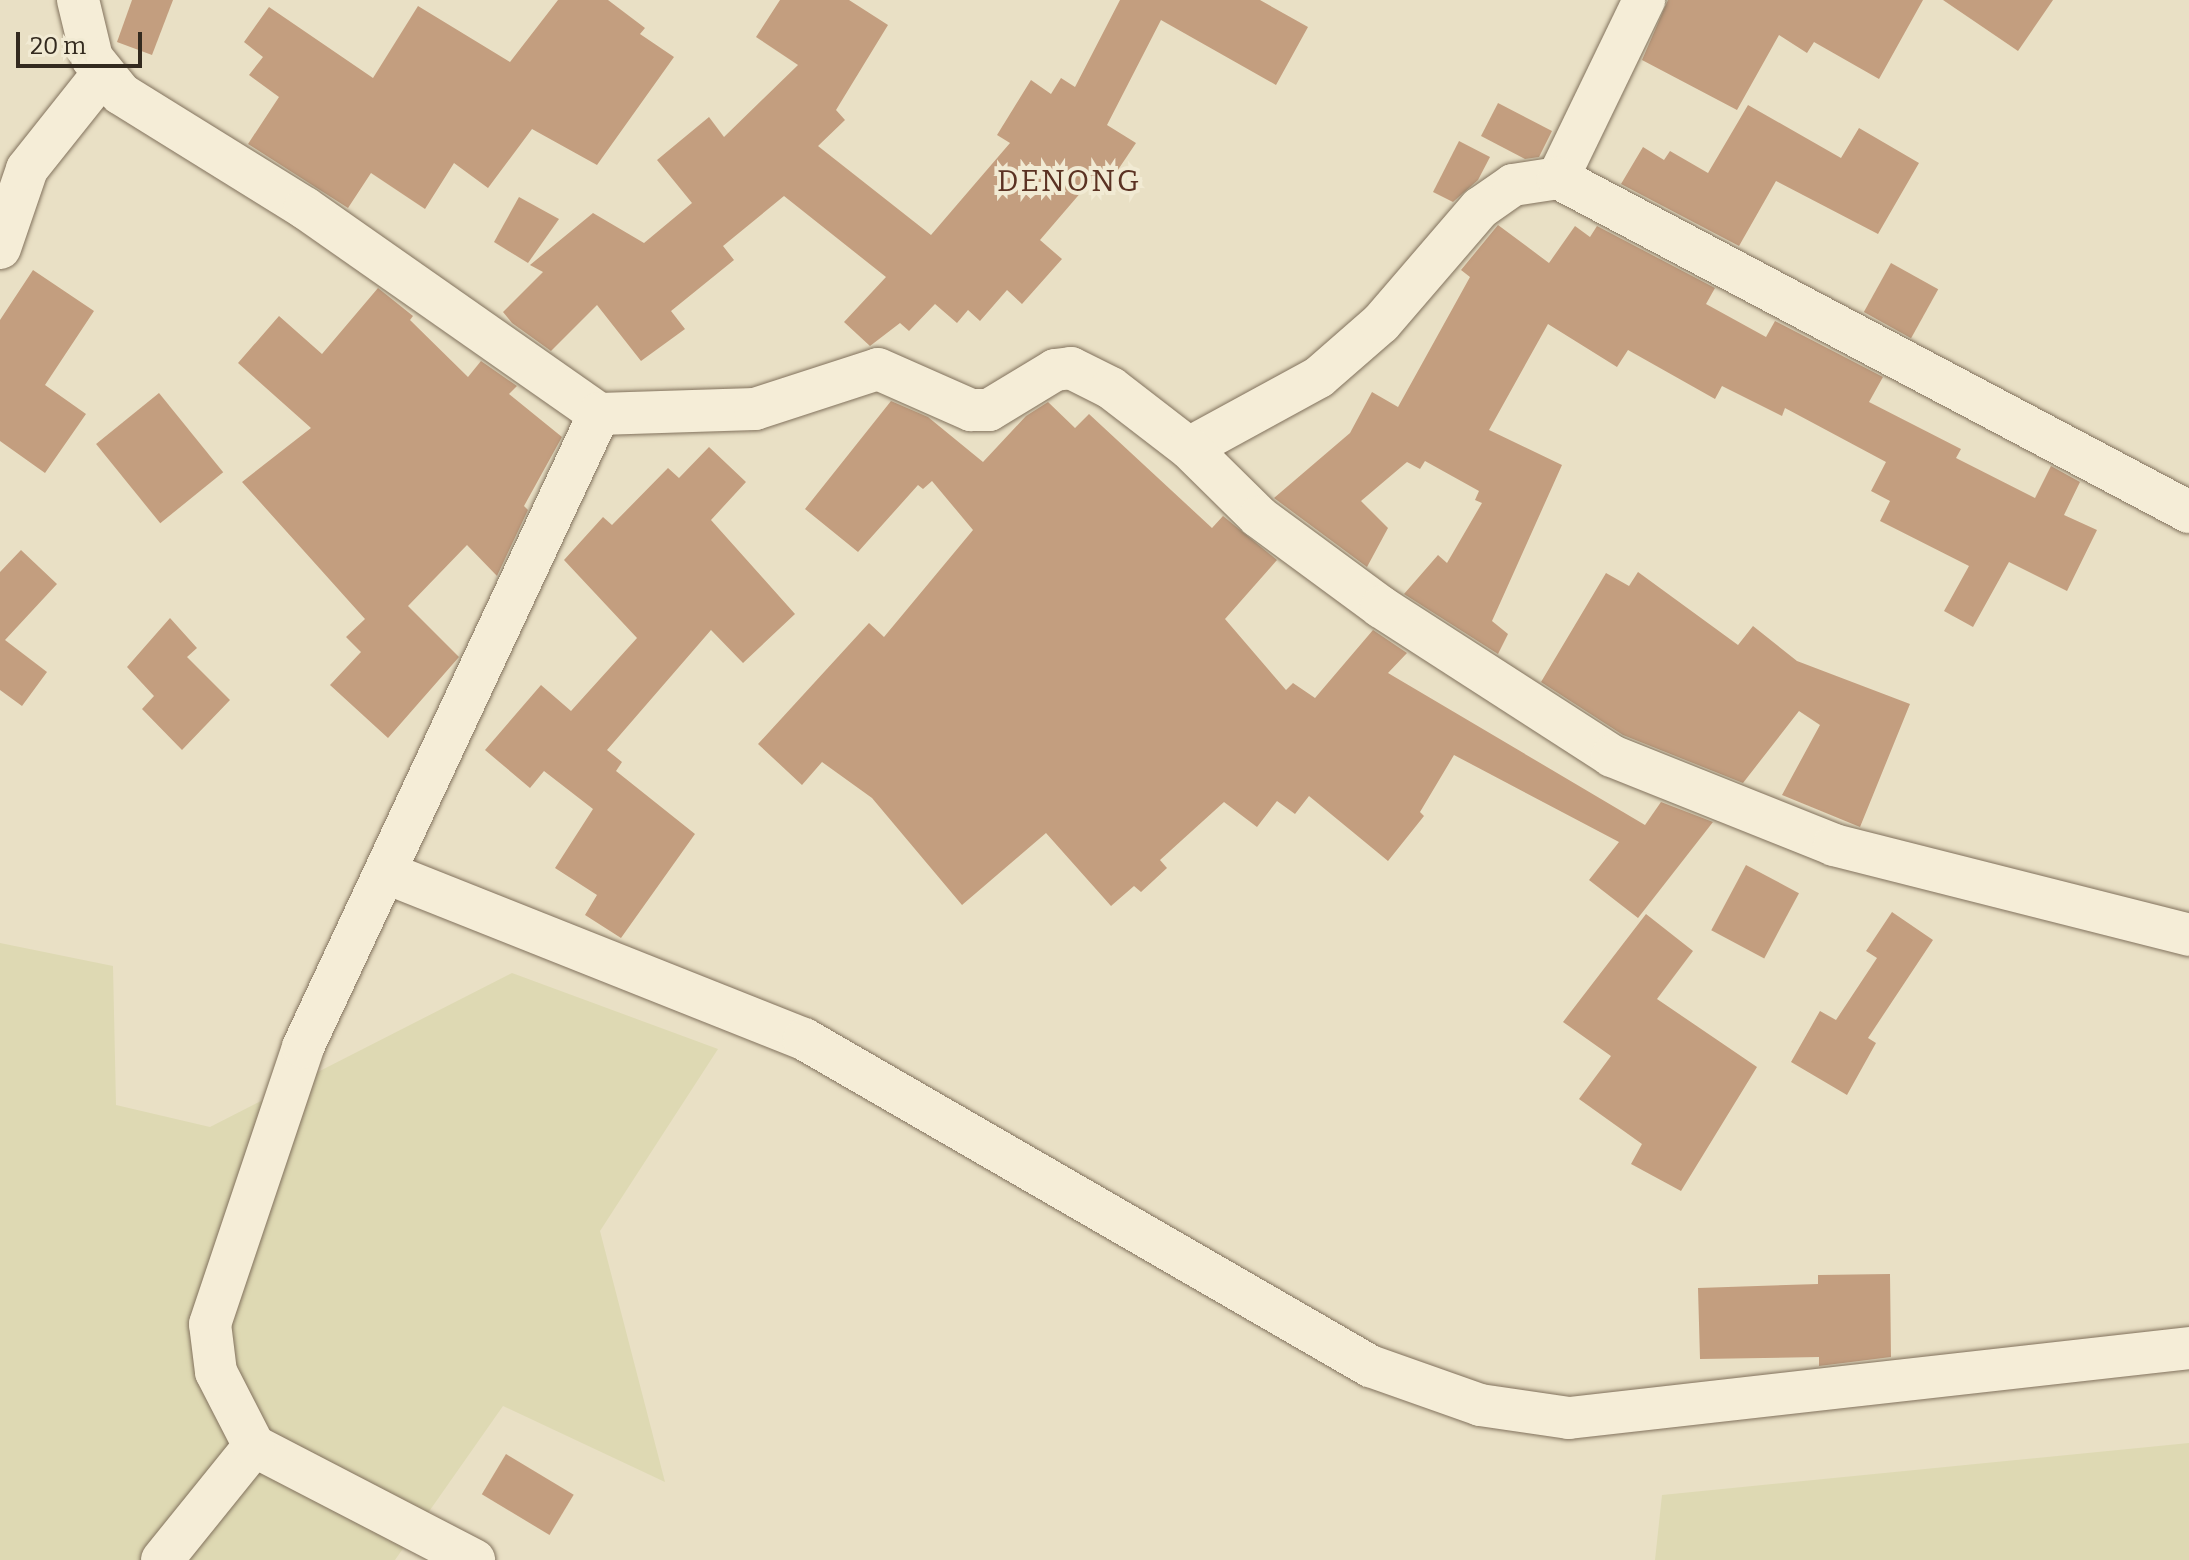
<!DOCTYPE html>
<html>
<head>
<meta charset="utf-8">
<style>
	body { margin:0 }
	#map { position:relative; width:2189px; height:1560px; overflow:hidden; background:#e9e0c5; font-family:Bitter,serif }
	div>[style] { position:absolute }
	.farmland>* { inset:0; background:#ded9b3 }
	.building>* { inset:0; background:#c39e7f; transform-origin:0 0 }
	.roads { filter:drop-shadow(0 0 2px #82725d) drop-shadow(0 0 2px #82725d) }
	.minor>* { height:42px; margin:-21px; padding:0 21px; transform-origin:21px; border-radius:21px; background:#f5edd7 }
	span { translate:-50% -50%; white-space:nowrap; text-align:center; line-height:1.15; -webkit-text-stroke:8px #f1ead3; paint-order:stroke }
	.quarter-label { font-size:30px; color:#5b3223; letter-spacing:2px }
	.scale { position:absolute; left:16px; top:32px; width:126px; height:36px; box-sizing:border-box; border:4px solid #332a1f; border-top:0; padding-left:10px; font-size:24px; line-height:28px; white-space:nowrap; color:#332a1f; -webkit-text-stroke:6px #f1ead3; paint-order:stroke }
</style>
</head>
<body>
<div id="map">
	<div class="farmland">
		<div style="clip-path:polygon(0 943px,113px 966px,116px 1105px,210px 1127px,512px 973px,718px 1049px,600px 1231px,665px 1482px,503px 1406px,395px 1560px,0 1560px)"></div>
		<div style="clip-path:polygon(2189px 1443px,2189px 1560px,1655px 1560px,1662px 1495px)"></div>
	</div>
	<div class="building">
		<div style="clip-path:polygon(132px 0,173px 0,152px 55px,117px 42px)"></div>
		<div style="clip-path:polygon(558px 0,608px 0,645px 28px,640px 34px,674px 57px,597px 165px,532px 129px,488px 188px,454px 163px,425px 209px,371px 173px,348px 208px,248px 144px,279px 97px,249px 75px,263px 57px,244px 42px,269px 7px,373px 78px,418px 6px,510px 62px)"></div>
		<div style="clip-path:polygon(780px 0,849px 0,888px 25px,836px 110px,845px 120px,818px 146px,931px 235px,1010px 143px,997px 135px,1031px 80px,1051px 94px,1061px 78px,1075px 87px,1120px 0,1260px 0,1308px 27px,1276px 85px,1161px 20px,1107px 125px,1136px 143px,1103px 192px,1089px 183px,1040px 240px,1062px 259px,1022px 304px,1007px 290px,980px 321px,968px 310px,957px 323px,935px 304px,909px 331px,900px 323px,870px 346px,844px 322px,886px 277px,784px 196px,723px 246px,734px 260px,671px 311px,685px 329px,641px 361px,597px 305px,551px 351px,512px 323px,503px 312px,543px 272px,530px 265px,593px 213px,644px 243px,692px 203px,657px 160px,709px 117px,724px 137px,798px 65px,756px 37px)"></div>
		<div style="clip-path:polygon(1668px 0,1923px 0,1879px 79px,1814px 42px,1807px 53px,1779px 35px,1737px 110px,1642px 60px)"></div>
		<div style="clip-path:polygon(1943px 0,2053px 0,2018px 51px)"></div>
		<div style="clip-path:polygon(1498px 103px,1552px 131px,1539px 157px,1525px 159px,1481px 136px)"></div>
		<div style="clip-path:polygon(1748px 105px,1841px 158px,1859px 128px,1919px 163px,1878px 234px,1776px 181px,1739px 246px,1621px 184px,1643px 147px,1664px 160px,1670px 151px,1708px 173px)"></div>
		<div style="clip-path:polygon(1459px 141px,1490px 157px,1478px 180px,1453px 202px,1433px 192px)"></div>
		<div style="clip-path:polygon(519px 197px,559px 219px,528px 263px,494px 242px)"></div>
		<div style="clip-path:polygon(1498px 225px,1549px 263px,1575px 226px,1590px 237px,1597px 226px,1715px 288px,1706px 304px,1766px 337px,1775px 321px,1883px 377px,1869px 402px,1961px 449px,1956px 458px,2035px 498px,2051px 466px,2080px 482px,2064px 515px,2097px 530px,2067px 591px,2009px 562px,1973px 627px,1944px 611px,1969px 566px,1880px 521px,1890px 501px,1871px 491px,1886px 462px,1785px 408px,1782px 416px,1722px 386px,1715px 399px,1628px 350px,1617px 367px,1548px 324px,1489px 430px,1562px 465px,1492px 621px,1508px 634px,1498px 654px,1404px 594px,1438px 555px,1447px 563px,1482px 503px,1475px 500px,1479px 491px,1425px 461px,1420px 469px,1407px 462px,1361px 501px,1388px 528px,1367px 567px,1274px 498px,1350px 433px,1372px 392px,1398px 407px,1470px 277px,1461px 270px)"></div>
		<div style="left:1891px;top:263px;width:54px;height:56px;rotate:29deg"></div>
		<div style="clip-path:polygon(33px 270px,94px 311px,45px 385px,86px 414px,45px 473px,0 441px,0 320px)"></div>
		<div style="clip-path:polygon(378px 288px,413px 316px,410px 320px,468px 377px,481px 361px,517px 386px,509px 394px,562px 437px,524px 506px,528px 510px,497px 576px,467px 545px,408px 606px,459px 657px,388px 738px,330px 685px,361px 652px,346px 637px,365px 619px,242px 482px,311px 428px,238px 363px,279px 316px,322px 354px)"></div>
		<div style="left:159px;top:393px;width:102px;height:81px;rotate:51deg"></div>
		<div style="clip-path:polygon(891px 401px,928px 417px,983px 462px,1026px 416px,1048px 402px,1075px 428px,1089px 414px,1212px 528px,1223px 516px,1277px 560px,1225px 619px,1286px 690px,1293px 683px,1315px 698px,1373px 630px,1407px 653px,1388px 673px,1645px 825px,1661px 802px,1713px 822px,1638px 918px,1589px 880px,1619px 842px,1454px 755px,1420px 812px,1424px 816px,1388px 861px,1309px 796px,1295px 814px,1277px 801px,1257px 827px,1224px 802px,1160px 860px,1167px 868px,1141px 892px,1134px 886px,1111px 906px,1046px 833px,962px 905px,872px 798px,822px 762px,802px 785px,758px 744px,869px 623px,884px 637px,973px 530px,932px 481px,923px 489px,918px 485px,858px 552px,805px 509px)"></div>
		<div style="clip-path:polygon(709px 447px,746px 482px,711px 520px,795px 614px,743px 663px,711px 630px,607px 750px,622px 762px,616px 771px,695px 834px,621px 938px,585px 915px,597px 895px,555px 868px,593px 809px,544px 771px,530px 788px,485px 750px,541px 685px,571px 711px,637px 638px,564px 560px,603px 517px,612px 525px,668px 468px,679px 478px)"></div>
		<div style="clip-path:polygon(21px 550px,57px 584px,5px 640px,47px 672px,22px 706px,0 690px,0 572px)"></div>
		<div style="clip-path:polygon(1638px 572px,1738px 645px,1753px 626px,1797px 661px,1910px 704px,1860px 827px,1782px 795px,1820px 725px,1799px 711px,1743px 783px,1623px 735px,1541px 682px,1606px 573px,1629px 586px)"></div>
		<div style="clip-path:polygon(170px 618px,197px 648px,187px 657px,230px 700px,182px 750px,142px 709px,154px 696px,127px 667px)"></div>
		<div style="left:1746px;top:865px;width:60px;height:74px;rotate:28deg"></div>
		<div style="clip-path:polygon(1892px 912px,1933px 940px,1868px 1038px,1876px 1043px,1847px 1095px,1791px 1062px,1820px 1011px,1836px 1020px,1877px 958px,1866px 951px)"></div>
		<div style="clip-path:polygon(1646px 914px,1693px 951px,1657px 999px,1757px 1067px,1681px 1191px,1631px 1164px,1642px 1144px,1579px 1099px,1611px 1056px,1563px 1022px)"></div>
		<div style="clip-path:polygon(1890px 1274px,1891px 1357px,1819px 1366px,1819px 1357px,1700px 1359px,1698px 1288px,1818px 1284px,1818px 1275px)"></div>
		<div style="left:506px;top:1454px;width:79px;height:47px;rotate:31deg"></div>
	</div>
	<div class="roads">
		<div class="minor">
			<div style="left:78px;top:0;width:60px;rotate:76.4deg"></div>
			<div style="left:92px;top:58px;width:46px;rotate:51.1deg"></div>
			<div style="left:121px;top:94px;width:216px;rotate:31.8deg"></div>
			<div style="left:305px;top:208px;width:359px;rotate:35deg"></div>
			<div style="left:1558px;top:178px;width:198px;rotate:-64.2deg"></div>
			<div style="left:0;top:248px;width:83px;rotate:-71.1deg"></div>
			<div style="left:27px;top:169px;width:119px;rotate:-51.5deg"></div>
			<div style="left:1189px;top:448px;width:148px;rotate:-28.6deg"></div>
			<div style="left:1319px;top:377px;width:82px;rotate:-41.1deg"></div>
			<div style="left:1381px;top:323px;width:152px;rotate:-49.3deg"></div>
			<div style="left:1480px;top:208px;width:40px;rotate:-34.9deg"></div>
			<div style="left:1513px;top:185px;width:46px;rotate:-8.8deg"></div>
			<div style="left:1558px;top:178px;width:714px;rotate:27.89deg"></div>
			<div style="left:389px;top:874px;width:447px;rotate:21.7deg"></div>
			<div style="left:804px;top:1039px;width:654px;rotate:30.02deg"></div>
			<div style="left:1370px;top:1366px;width:117px;rotate:19.5deg"></div>
			<div style="left:1480px;top:1405px;width:90px;rotate:8.3deg"></div>
			<div style="left:1569px;top:1418px;width:624px;rotate:-6.44deg"></div>
			<div style="left:254px;top:1446px;width:248px;rotate:27.4deg"></div>
			<div style="left:162px;top:1560px;width:146px;rotate:-51.1deg"></div>
			<div style="left:254px;top:1446px;width:83px;rotate:-117.2deg"></div>
			<div style="left:216px;top:1372px;width:48px;rotate:-97.1deg"></div>
			<div style="left:210px;top:1324px;width:292px;rotate:-71.4deg"></div>
			<div style="left:303px;top:1047px;width:699px;rotate:-64.94deg"></div>
			<div style="left:599px;top:414px;width:156px;rotate:-1.8deg"></div>
			<div style="left:755px;top:409px;width:129px;rotate:-18deg"></div>
			<div style="left:878px;top:369px;width:102px;rotate:23.8deg"></div>
			<div style="left:971px;top:410px;width:18px"></div>
			<div style="left:989px;top:410px;width:77px;rotate:-31.2deg"></div>
			<div style="left:1055px;top:370px;width:16px;rotate:-7deg"></div>
			<div style="left:1071px;top:368px;width:45px;rotate:26.6deg"></div>
			<div style="left:1111px;top:388px;width:98px;rotate:37.6deg"></div>
			<div style="left:1189px;top:448px;width:98px;rotate:44.6deg"></div>
			<div style="left:1259px;top:517px;width:152px;rotate:36.4deg"></div>
			<div style="left:1381px;top:607px;width:275px;rotate:32.8deg"></div>
			<div style="left:1612px;top:756px;width:239px;rotate:21.8deg"></div>
			<div style="left:1834px;top:845px;width:366px;rotate:14.2deg"></div>
		</div>
	</div>
	<div class="quarter-label">
		<span style="left:1069px;top:181px">DENONG</span>
	</div>
	<div class="scale">20 m</div>
</div>
</body>
</html>
